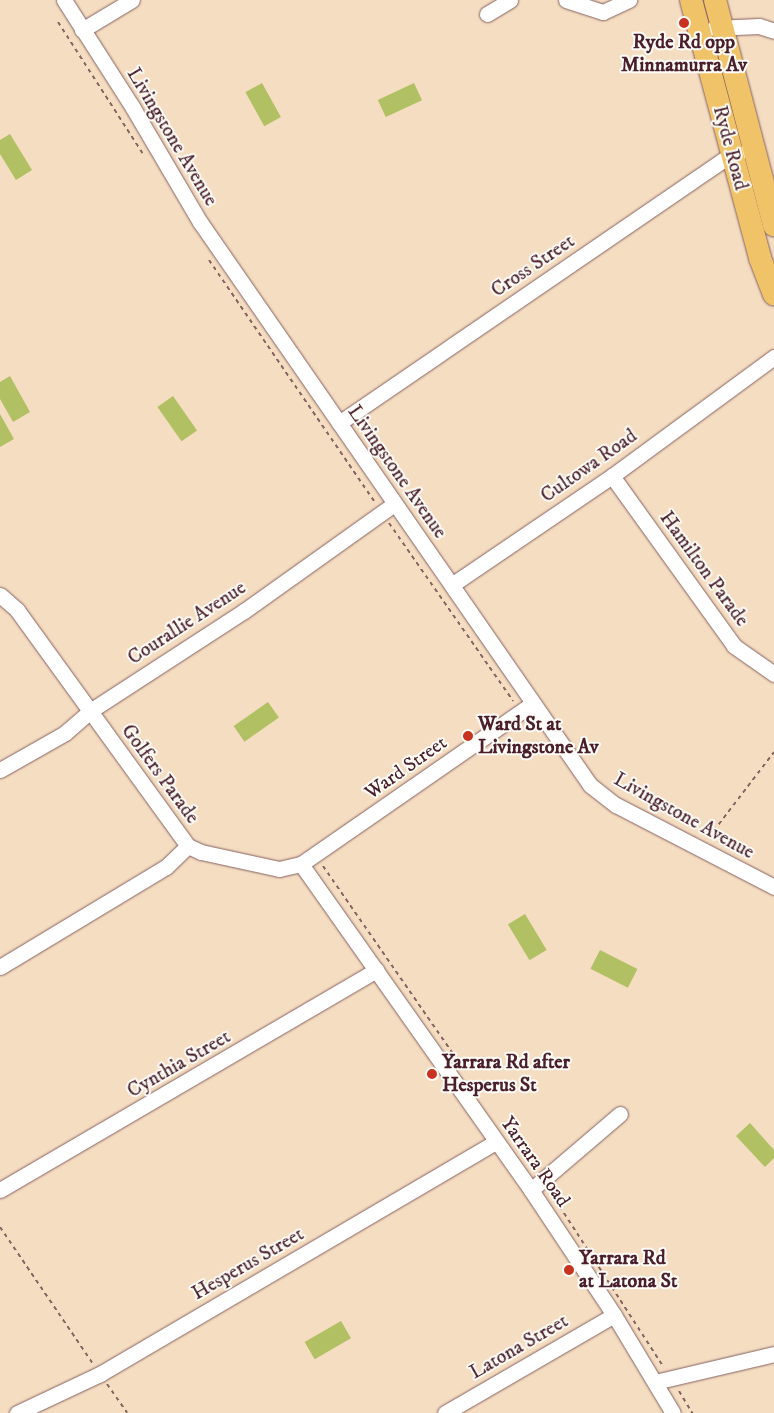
<!DOCTYPE html>
<html>
<head>
<meta charset="utf-8">
<style>
	body { margin:0 }
	#map { position:relative; width:774px; height:1413px; overflow:hidden; background:#f5ddc2; font-family:"IM FELL DW Pica",serif }
	div>[style] { position:absolute }
	.green>* { inset:0; background:#b1c062; transform-origin:0 0 }
	.path>* { height:2px; margin-top:-1px; transform-origin:0; background:repeating-linear-gradient(90deg,#866260 0 4px,transparent 0 8px) }
	.roads { filter:drop-shadow(0 0 1px #866260) drop-shadow(0 0 1px #866260) }
	.minor>* { height:15px; margin:-7.5px; padding:0 7.5px; transform-origin:7.5px; border-radius:7.5px; background:#fff }
	.highway>* { height:22px; margin:-11px; padding:0 11px; transform-origin:11px; border-radius:11px; background:#f1c369 }
	.dots>* { width:14px; height:14px; translate:-50% -50%; box-sizing:border-box; border:2px solid #fdfcf7; border-radius:50% }
	span { translate:-50% -50%; white-space:nowrap; text-align:center; line-height:1.15; -webkit-text-stroke:4px #fdfcf7; paint-order:stroke }
	.poi-label { font-size:20px; color:#4a1f2b; font-weight:700 }
	.left { translate:0 -50%; text-align:left }
	.street-label { font-size:20px; color:#4a1f2b }
</style>
</head>
<body>
<div id="map">
	<div class="green">
		<div style="left:262px;top:83px;width:39px;height:19px;rotate:61deg"></div>
		<div style="left:414px;top:83px;width:19px;height:40px;rotate:65deg"></div>
		<div style="clip-path:polygon(10px 134px,32px 170px,16px 180px,0 154px,0 140px)"></div>
		<div style="clip-path:polygon(10px 376px,30px 412px,13px 422px,0 399px,0 382px)"></div>
		<div style="left:173px;top:396px;width:42px;height:19px;rotate:55deg"></div>
		<div style="clip-path:polygon(0 414px,14px 439px,0 447px)"></div>
		<div style="left:268px;top:702px;width:19px;height:42px;rotate:55deg"></div>
		<div style="left:525px;top:914px;width:42px;height:20px;rotate:59deg"></div>
		<div style="left:600px;top:950px;width:42px;height:21px;rotate:27deg"></div>
		<div style="clip-path:polygon(750px 1123px,774px 1150px,774px 1158px,765px 1167px,736px 1136px)"></div>
		<div style="left:341px;top:1321px;width:20px;height:42px;rotate:60deg"></div>
	</div>
	<div class="path">
		<div style="left:58px;top:22px;width:157px;rotate:57.2deg"></div>
		<div style="left:209px;top:260px;width:292px;rotate:55.6deg"></div>
		<div style="left:389px;top:523px;width:217px;rotate:55.1deg"></div>
		<div style="left:709px;top:837px;width:107px;rotate:-52.6deg"></div>
		<div style="left:323px;top:866px;width:241px;rotate:55.3deg"></div>
		<div style="left:551px;top:1193px;width:206px;rotate:57.1deg"></div>
		<div style="left:0;top:1227px;width:166px;rotate:55.8deg"></div>
		<div style="left:107px;top:1384px;width:35px;rotate:55deg"></div>
		<div style="left:679px;top:1391px;width:26px;rotate:59deg"></div>
	</div>
	<div class="roads">
		<div class="minor">
			<div style="left:64px;top:0;width:128px;rotate:57.4deg"></div>
			<div style="left:133px;top:108px;width:132px;rotate:59.6deg"></div>
			<div style="left:200px;top:222px;width:685px;rotate:55.29deg"></div>
			<div style="left:590px;top:785px;width:33px;rotate:38deg"></div>
			<div style="left:616px;top:805px;width:178px;rotate:27.4deg"></div>
			<div style="left:566px;top:0;width:39px;rotate:18deg"></div>
			<div style="left:603px;top:12px;width:29px;rotate:-25deg"></div>
			<div style="left:487px;top:14px;width:27px;rotate:-31deg"></div>
			<div style="left:714px;top:28px;width:45px;rotate:-2.5deg"></div>
			<div style="left:759px;top:26px;width:16px;rotate:18deg"></div>
			<div style="left:82px;top:30px;width:58px;rotate:-31deg"></div>
			<div style="left:339px;top:423px;width:465px;rotate:-34.4deg"></div>
			<div style="left:723px;top:160px;width:17px;rotate:-24deg"></div>
			<div style="left:612px;top:476px;width:209px;rotate:54.3deg"></div>
			<div style="left:734px;top:646px;width:49px;rotate:35deg"></div>
			<div style="left:453px;top:584px;width:192px;rotate:-34.2deg"></div>
			<div style="left:612px;top:476px;width:201px;rotate:-36.3deg"></div>
			<div style="left:0;top:595px;width:23px;rotate:41deg"></div>
			<div style="left:17px;top:610px;width:291px;rotate:54.1deg"></div>
			<div style="left:188px;top:846px;width:14px;rotate:25deg"></div>
			<div style="left:201px;top:852px;width:80px;rotate:12.3deg"></div>
			<div style="left:279px;top:869px;width:23px;rotate:-13deg"></div>
			<div style="left:301px;top:864px;width:281px;rotate:-34.7deg"></div>
			<div style="left:0;top:770px;width:75px;rotate:-29.6deg"></div>
			<div style="left:65px;top:733px;width:33px;rotate:-41deg"></div>
			<div style="left:90px;top:711px;width:184px;rotate:-33deg"></div>
			<div style="left:244px;top:611px;width:184px;rotate:-35.5deg"></div>
			<div style="left:301px;top:864px;width:399px;rotate:54.8deg"></div>
			<div style="left:531px;top:1190px;width:150px;rotate:56.4deg"></div>
			<div style="left:614px;top:1315px;width:114px;rotate:59deg"></div>
			<div style="left:0;top:967px;width:194px;rotate:-31.1deg"></div>
			<div style="left:166px;top:867px;width:30px;rotate:-44deg"></div>
			<div style="left:0;top:1190px;width:436px;rotate:-30.3deg"></div>
			<div style="left:531px;top:1190px;width:117px;rotate:-40.5deg"></div>
			<div style="left:655px;top:1382px;width:122px;rotate:-13.2deg"></div>
			<div style="left:17px;top:1413px;width:92px;rotate:-25.2deg"></div>
			<div style="left:100px;top:1374px;width:459px;rotate:-30.4deg"></div>
			<div style="left:445px;top:1413px;width:195px;rotate:-30.1deg"></div>
		</div>
		<div class="highway">
			<div style="left:691px;top:0;width:267px;rotate:75deg"></div>
			<div style="left:760px;top:258px;width:39px;rotate:69deg"></div>
			<div style="left:715px;top:0;width:233px;rotate:75.3deg"></div>
		</div>
	</div>
	<div class="dots">
		<div style="left:684px;top:23px;background:#c8321e"></div>
		<div style="left:468px;top:736px;background:#c8321e"></div>
		<div style="left:432px;top:1074px;background:#c8321e"></div>
		<div style="left:569px;top:1270px;background:#c8321e"></div>
	</div>
	<div class="poi-label">
		<span style="left:684px;top:54px">Ryde Rd opp<br>Minnamurra Av</span>
		<span class="left" style="left:478px;top:736px">Ward St at<br>Livingstone Av</span>
		<span class="left" style="left:442px;top:1074px">Yarrara Rd after<br>Hesperus St</span>
		<span class="left" style="left:579px;top:1270px">Yarrara Rd<br>at Latona St</span>
	</div>
	<div class="street-label">
		<span style="left:172px;top:137px;rotate:59deg">Livingstone Avenue</span>
		<span style="left:730px;top:148px;rotate:75deg">Ryde Road</span>
		<span style="left:533px;top:266px;rotate:-34deg">Cross Street</span>
		<span style="left:589px;top:466px;rotate:-35deg">Cultowa Road</span>
		<span style="left:397px;top:472px;rotate:55deg">Livingstone Avenue</span>
		<span style="left:704px;top:569px;rotate:54deg">Hamilton Parade</span>
		<span style="left:187px;top:623px;rotate:-33deg">Courallie Avenue</span>
		<span style="left:406px;top:768px;rotate:-35deg">Ward Street</span>
		<span style="left:160px;top:774px;rotate:54deg">Golfers Parade</span>
		<span style="left:684px;top:816px;rotate:29deg">Livingstone Avenue</span>
		<span style="left:179px;top:1064px;rotate:-30deg">Cynthia Street</span>
		<span style="left:535px;top:1162px;rotate:55deg">Yarrara Road</span>
		<span style="left:248px;top:1264px;rotate:-30deg">Hesperus Street</span>
		<span style="left:519px;top:1347px;rotate:-30deg">Latona Street</span>
	</div>
</div>
</body>
</html>
